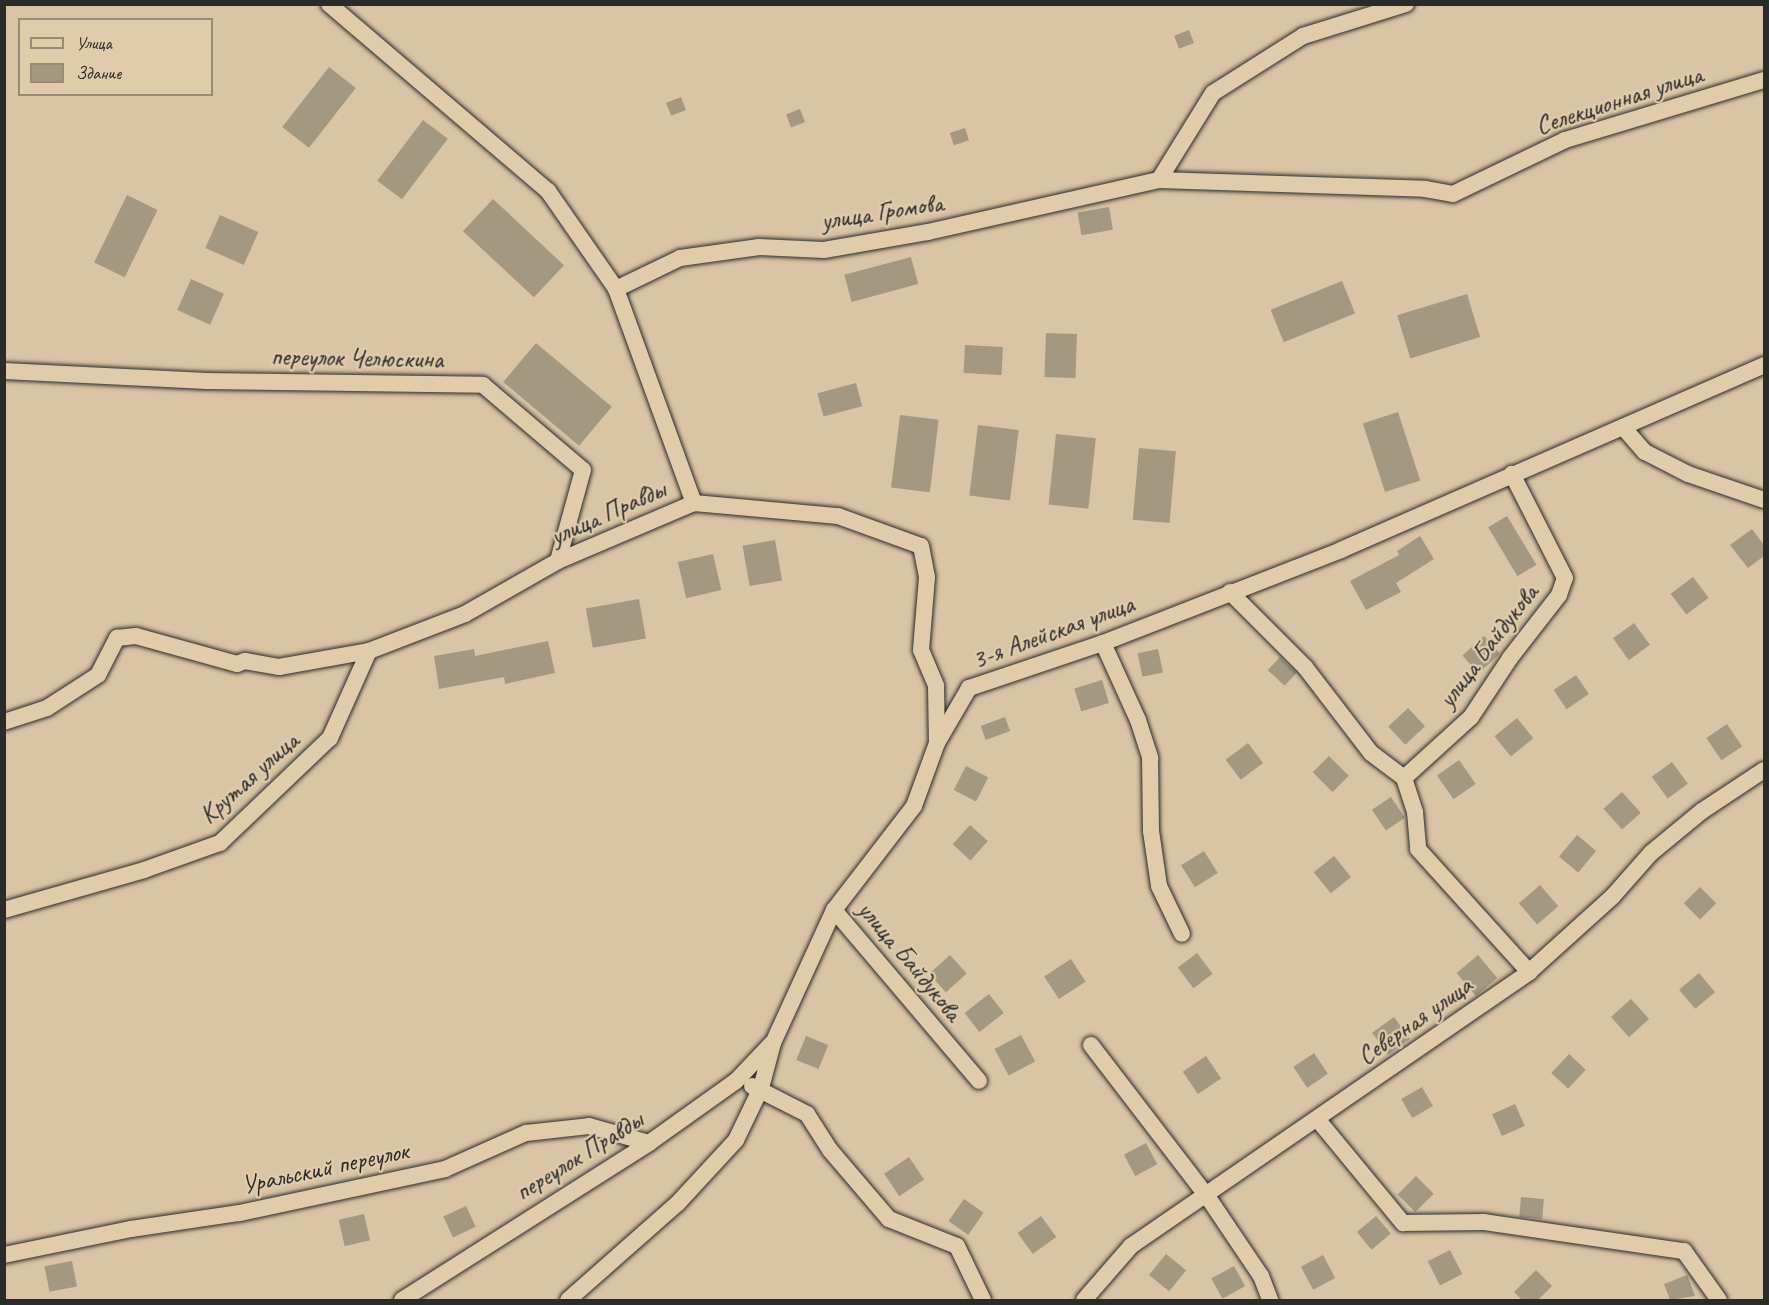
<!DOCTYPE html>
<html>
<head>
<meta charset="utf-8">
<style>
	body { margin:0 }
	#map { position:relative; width:1769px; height:1305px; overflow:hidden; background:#d9c5a5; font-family:Caveat,sans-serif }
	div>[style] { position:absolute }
	.building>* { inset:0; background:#a59881; transform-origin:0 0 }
	.roads { filter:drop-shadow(0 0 2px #2b2b2b) drop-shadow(0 0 2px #2b2b2b) }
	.street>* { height:16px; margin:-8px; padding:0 8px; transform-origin:8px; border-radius:8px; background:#e0cbaa }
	span { translate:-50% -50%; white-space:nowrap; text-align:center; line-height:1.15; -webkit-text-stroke:4.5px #e0cbaa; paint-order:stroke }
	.street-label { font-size:26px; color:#2b2b2b }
	.frame { position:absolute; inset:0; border:6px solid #2b2b2b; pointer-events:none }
	.legend { position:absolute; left:18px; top:18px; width:195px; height:78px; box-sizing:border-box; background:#e0cbaa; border:2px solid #988b77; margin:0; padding:8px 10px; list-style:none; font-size:18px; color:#2b2b2b }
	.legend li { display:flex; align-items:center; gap:12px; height:30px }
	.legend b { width:30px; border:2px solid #988b77 }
</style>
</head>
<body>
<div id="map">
	<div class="building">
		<div style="left:1189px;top:30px;width:14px;height:16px;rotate:69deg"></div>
		<div style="left:329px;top:67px;width:34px;height:76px;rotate:38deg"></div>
		<div style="left:681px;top:97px;width:14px;height:16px;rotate:69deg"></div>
		<div style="left:800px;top:109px;width:14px;height:15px;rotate:69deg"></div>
		<div style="left:423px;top:120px;width:31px;height:76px;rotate:37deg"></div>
		<div style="left:965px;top:128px;width:13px;height:16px;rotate:72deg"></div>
		<div style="left:127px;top:195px;width:34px;height:75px;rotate:26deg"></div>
		<div style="left:493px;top:199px;width:97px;height:44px;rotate:43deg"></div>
		<div style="left:1109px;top:207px;width:23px;height:32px;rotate:80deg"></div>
		<div style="left:220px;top:215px;width:42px;height:36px;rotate:24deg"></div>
		<div style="left:911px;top:257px;width:28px;height:69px;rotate:75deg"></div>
		<div style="left:191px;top:279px;width:36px;height:34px;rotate:24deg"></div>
		<div style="left:1342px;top:281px;width:35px;height:77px;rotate:68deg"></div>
		<div style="left:1467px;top:294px;width:45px;height:73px;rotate:73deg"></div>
		<div style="left:1046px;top:333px;width:31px;height:44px;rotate:2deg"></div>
		<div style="left:536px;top:343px;width:99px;height:51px;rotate:40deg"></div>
		<div style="left:965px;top:345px;width:38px;height:28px;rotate:3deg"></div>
		<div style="left:856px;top:383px;width:24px;height:40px;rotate:75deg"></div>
		<div style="left:1398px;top:412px;width:72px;height:37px;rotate:72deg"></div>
		<div style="left:900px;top:415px;width:39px;height:73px;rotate:7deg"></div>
		<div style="left:978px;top:425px;width:41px;height:71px;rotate:7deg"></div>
		<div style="left:1056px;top:434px;width:40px;height:71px;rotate:6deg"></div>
		<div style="left:1139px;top:448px;width:37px;height:72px;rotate:5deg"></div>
		<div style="left:1507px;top:516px;width:57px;height:22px;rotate:59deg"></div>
		<div style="clip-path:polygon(1752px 529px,1764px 545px,1764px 556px,1748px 568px,1730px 545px)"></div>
		<div style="clip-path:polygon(1420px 536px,1434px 559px,1396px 583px,1401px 592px,1366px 610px,1350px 581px,1399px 555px,1397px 551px)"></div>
		<div style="left:775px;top:540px;width:41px;height:33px;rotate:80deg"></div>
		<div style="left:713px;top:554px;width:37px;height:36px;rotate:77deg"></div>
		<div style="left:1693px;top:577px;width:26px;height:28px;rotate:53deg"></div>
		<div style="left:639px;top:599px;width:40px;height:54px;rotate:80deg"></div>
		<div style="left:1634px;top:623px;width:27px;height:26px;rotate:54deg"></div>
		<div style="left:1484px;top:636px;width:24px;height:29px;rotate:48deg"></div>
		<div style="clip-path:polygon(548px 641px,555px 673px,505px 684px,504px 677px,439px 689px,434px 656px,474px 649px,475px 656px)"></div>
		<div style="left:1158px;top:649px;width:24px;height:21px;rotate:78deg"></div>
		<div style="left:1280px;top:657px;width:23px;height:18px;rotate:43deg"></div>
		<div style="left:1576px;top:675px;width:23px;height:27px;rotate:56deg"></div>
		<div style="left:1102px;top:680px;width:24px;height:29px;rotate:73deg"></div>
		<div style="left:1408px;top:708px;width:25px;height:27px;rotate:47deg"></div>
		<div style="left:1005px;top:717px;width:15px;height:26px;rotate:70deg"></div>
		<div style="left:1517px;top:718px;width:26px;height:29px;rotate:51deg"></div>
		<div style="left:1727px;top:724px;width:27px;height:25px;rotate:56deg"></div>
		<div style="left:1248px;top:743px;width:25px;height:28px;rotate:53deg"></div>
		<div style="left:1329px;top:756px;width:28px;height:23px;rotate:45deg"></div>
		<div style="left:1459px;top:760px;width:29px;height:27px;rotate:55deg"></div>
		<div style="left:1672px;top:762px;width:27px;height:25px;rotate:54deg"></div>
		<div style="left:966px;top:766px;width:25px;height:27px;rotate:27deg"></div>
		<div style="left:1622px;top:792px;width:28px;height:25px;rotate:48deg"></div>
		<div style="left:1391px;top:797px;width:25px;height:23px;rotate:56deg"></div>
		<div style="left:970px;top:825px;width:24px;height:26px;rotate:42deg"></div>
		<div style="left:1577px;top:835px;width:25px;height:28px;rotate:40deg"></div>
		<div style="left:1204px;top:851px;width:26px;height:27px;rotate:58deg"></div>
		<div style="left:1334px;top:856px;width:27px;height:26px;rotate:51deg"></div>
		<div style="left:1540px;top:885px;width:28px;height:28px;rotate:49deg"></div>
		<div style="left:1700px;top:887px;width:23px;height:23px;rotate:45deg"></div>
		<div style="left:1197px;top:953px;width:26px;height:24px;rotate:53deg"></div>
		<div style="left:950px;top:955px;width:25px;height:28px;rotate:48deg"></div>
		<div style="left:1478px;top:955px;width:30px;height:28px;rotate:50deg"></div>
		<div style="left:1071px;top:959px;width:27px;height:32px;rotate:57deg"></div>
		<div style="left:1699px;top:973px;width:25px;height:26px;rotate:50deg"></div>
		<div style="left:989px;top:994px;width:24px;height:31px;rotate:52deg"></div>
		<div style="left:1631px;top:999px;width:27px;height:27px;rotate:48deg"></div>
		<div style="left:1394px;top:1017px;width:27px;height:27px;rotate:54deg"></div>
		<div style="left:1021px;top:1035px;width:30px;height:30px;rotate:62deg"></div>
		<div style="left:806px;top:1036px;width:24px;height:26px;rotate:22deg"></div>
		<div style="left:1314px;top:1053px;width:25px;height:25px;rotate:56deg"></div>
		<div style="left:1569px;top:1054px;width:23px;height:26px;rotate:43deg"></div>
		<div style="left:1206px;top:1056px;width:27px;height:28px;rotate:56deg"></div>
		<div style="left:1422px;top:1087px;width:22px;height:24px;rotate:60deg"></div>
		<div style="left:1515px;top:1104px;width:24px;height:25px;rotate:66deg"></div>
		<div style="left:1146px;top:1143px;width:24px;height:25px;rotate:62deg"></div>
		<div style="left:909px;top:1157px;width:27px;height:30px;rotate:56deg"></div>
		<div style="left:1416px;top:1176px;width:25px;height:26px;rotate:45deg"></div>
		<div style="left:1521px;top:1197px;width:23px;height:20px;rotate:5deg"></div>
		<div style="left:964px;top:1199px;width:24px;height:27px;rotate:35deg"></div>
		<div style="left:466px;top:1206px;width:23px;height:25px;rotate:65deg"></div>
		<div style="left:364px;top:1214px;width:27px;height:26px;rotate:77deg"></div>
		<div style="left:1041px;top:1216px;width:26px;height:29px;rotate:54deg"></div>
		<div style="left:1376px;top:1216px;width:23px;height:25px;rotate:50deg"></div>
		<div style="left:1450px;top:1250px;width:27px;height:25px;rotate:63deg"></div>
		<div style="left:1166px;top:1254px;width:26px;height:27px;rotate:39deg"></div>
		<div style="left:1323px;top:1255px;width:26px;height:25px;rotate:62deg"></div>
		<div style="left:72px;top:1261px;width:26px;height:28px;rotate:79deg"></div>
		<div style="left:1234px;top:1266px;width:23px;height:26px;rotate:61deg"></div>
		<div style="clip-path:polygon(1536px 1270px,1552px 1286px,1538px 1300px,1522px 1300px,1514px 1292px)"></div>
		<div style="clip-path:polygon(1687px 1275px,1695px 1296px,1670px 1300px,1664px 1284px)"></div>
	</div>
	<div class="roads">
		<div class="street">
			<div style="left:329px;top:4px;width:288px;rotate:40.5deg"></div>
			<div style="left:548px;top:191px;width:119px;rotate:55.2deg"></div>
			<div style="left:616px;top:289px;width:228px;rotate:70deg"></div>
			<div style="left:1159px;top:180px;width:266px;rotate:1.9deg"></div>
			<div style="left:1425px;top:189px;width:28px;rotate:10deg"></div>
			<div style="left:1453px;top:194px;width:124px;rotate:-25.7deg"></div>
			<div style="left:1565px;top:140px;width:208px;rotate:-16.8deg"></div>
			<div style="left:616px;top:289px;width:71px;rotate:-25.8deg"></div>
			<div style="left:680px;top:258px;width:80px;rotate:-7.9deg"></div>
			<div style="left:759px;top:247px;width:65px;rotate:2.6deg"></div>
			<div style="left:824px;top:250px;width:106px;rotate:-9.8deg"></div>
			<div style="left:928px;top:232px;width:237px;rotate:-12.7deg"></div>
			<div style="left:1159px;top:180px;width:102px;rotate:-58.2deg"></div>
			<div style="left:1213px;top:93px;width:107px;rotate:-32.3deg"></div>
			<div style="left:1303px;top:36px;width:108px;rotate:-17.3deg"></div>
			<div style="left:4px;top:371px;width:203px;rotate:2.8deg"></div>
			<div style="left:207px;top:381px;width:276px;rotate:0.8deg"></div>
			<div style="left:483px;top:385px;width:131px;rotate:40.4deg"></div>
			<div style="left:583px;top:470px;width:94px;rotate:105.4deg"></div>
			<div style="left:1623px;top:427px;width:33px;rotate:49deg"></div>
			<div style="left:1645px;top:452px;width:48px;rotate:27.1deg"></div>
			<div style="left:1688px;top:474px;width:80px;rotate:18.9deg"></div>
			<div style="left:1230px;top:592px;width:106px;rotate:45deg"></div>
			<div style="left:1305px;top:667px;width:108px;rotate:52.5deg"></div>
			<div style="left:1371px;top:753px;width:41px;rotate:37.1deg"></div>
			<div style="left:1404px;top:778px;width:36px;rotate:72deg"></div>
			<div style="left:1415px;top:812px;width:37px;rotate:85deg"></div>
			<div style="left:1418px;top:849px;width:166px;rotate:47.9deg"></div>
			<div style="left:1103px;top:643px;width:85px;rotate:65.6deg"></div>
			<div style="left:1138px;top:720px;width:40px;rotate:72deg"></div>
			<div style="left:1150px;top:758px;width:73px;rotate:89.2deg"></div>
			<div style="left:1151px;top:831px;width:56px;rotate:81.7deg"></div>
			<div style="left:1159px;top:886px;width:53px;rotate:64.4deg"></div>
			<div style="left:4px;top:722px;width:45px;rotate:-18deg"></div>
			<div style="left:47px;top:708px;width:61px;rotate:-32.9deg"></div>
			<div style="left:98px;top:675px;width:42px;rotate:-62.8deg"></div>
			<div style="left:117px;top:638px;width:19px;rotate:-6deg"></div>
			<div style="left:136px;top:636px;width:105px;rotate:15.5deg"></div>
			<div style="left:237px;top:664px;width:9px;rotate:-21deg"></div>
			<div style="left:245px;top:661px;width:35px;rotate:10deg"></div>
			<div style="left:279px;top:667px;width:91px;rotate:-10.1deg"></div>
			<div style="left:369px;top:651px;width:103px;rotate:-21.1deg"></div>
			<div style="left:465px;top:614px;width:107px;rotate:-29.7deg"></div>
			<div style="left:558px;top:561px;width:148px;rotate:-23.1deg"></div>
			<div style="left:694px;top:503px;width:145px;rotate:5.2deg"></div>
			<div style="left:838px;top:516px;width:88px;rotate:19.9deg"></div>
			<div style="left:921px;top:546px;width:32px;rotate:79deg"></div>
			<div style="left:927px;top:577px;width:73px;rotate:94.7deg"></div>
			<div style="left:921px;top:650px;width:39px;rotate:67deg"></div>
			<div style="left:936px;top:686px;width:57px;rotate:89deg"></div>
			<div style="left:937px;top:743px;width:64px;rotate:-59.8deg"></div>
			<div style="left:969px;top:688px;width:141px;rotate:-18.6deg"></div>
			<div style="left:1103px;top:643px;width:256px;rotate:-21.3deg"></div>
			<div style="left:1341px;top:550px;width:462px;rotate:-23.6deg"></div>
			<div style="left:1404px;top:778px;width:91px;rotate:-42.3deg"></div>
			<div style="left:1471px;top:717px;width:71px;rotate:-56.5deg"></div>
			<div style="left:1510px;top:658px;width:80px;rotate:-52.1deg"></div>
			<div style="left:1559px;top:595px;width:18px;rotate:-71deg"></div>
			<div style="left:1565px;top:578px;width:117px;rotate:-117deg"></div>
			<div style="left:4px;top:910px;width:146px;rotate:-15.9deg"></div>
			<div style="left:144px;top:870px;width:81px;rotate:-19.6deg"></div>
			<div style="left:220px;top:843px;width:152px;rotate:-43.7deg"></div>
			<div style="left:330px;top:738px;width:95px;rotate:-65.9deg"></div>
			<div style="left:834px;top:910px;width:224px;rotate:49.7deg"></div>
			<div style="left:1091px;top:1045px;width:190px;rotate:52.5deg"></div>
			<div style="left:1207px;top:1196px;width:97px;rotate:56deg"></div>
			<div style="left:1261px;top:1276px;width:26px;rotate:69deg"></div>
			<div style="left:752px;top:1086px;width:62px;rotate:27deg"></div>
			<div style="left:807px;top:1114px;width:43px;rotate:57.4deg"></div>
			<div style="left:830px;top:1150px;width:91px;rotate:49.5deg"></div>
			<div style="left:889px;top:1219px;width:73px;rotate:21.7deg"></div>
			<div style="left:957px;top:1246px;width:60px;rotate:64.3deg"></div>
			<div style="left:1318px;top:1120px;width:134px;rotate:50.5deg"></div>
			<div style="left:1403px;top:1223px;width:81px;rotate:-0.7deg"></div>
			<div style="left:1484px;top:1222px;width:202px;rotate:8.3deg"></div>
			<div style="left:1684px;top:1251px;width:60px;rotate:54.5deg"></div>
			<div style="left:4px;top:1255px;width:130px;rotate:-11.6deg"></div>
			<div style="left:131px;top:1229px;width:110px;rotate:-8.4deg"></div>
			<div style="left:240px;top:1213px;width:210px;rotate:-12.1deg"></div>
			<div style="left:445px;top:1169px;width:89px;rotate:-24deg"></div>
			<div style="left:526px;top:1133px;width:63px;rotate:-6.3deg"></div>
			<div style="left:589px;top:1126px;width:62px;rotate:15.8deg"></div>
			<div style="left:402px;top:1300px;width:293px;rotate:-32.4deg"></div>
			<div style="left:649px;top:1143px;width:107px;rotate:-35.5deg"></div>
			<div style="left:736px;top:1081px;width:52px;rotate:-46.5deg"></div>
			<div style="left:568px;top:1300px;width:145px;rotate:-41.4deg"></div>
			<div style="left:677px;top:1204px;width:87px;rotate:-47.3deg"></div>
			<div style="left:736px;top:1140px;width:58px;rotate:-64.3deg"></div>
			<div style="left:761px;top:1088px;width:47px;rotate:-75.1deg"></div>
			<div style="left:773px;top:1043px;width:146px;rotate:-65.4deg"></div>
			<div style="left:834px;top:910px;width:131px;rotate:-52.4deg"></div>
			<div style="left:914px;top:806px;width:67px;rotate:-69.9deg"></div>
			<div style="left:1084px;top:1300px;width:72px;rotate:-49deg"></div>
			<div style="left:1131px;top:1246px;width:483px;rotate:-34.5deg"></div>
			<div style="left:1529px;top:972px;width:113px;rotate:-42.1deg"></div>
			<div style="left:1613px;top:896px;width:57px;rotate:-48.5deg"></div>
			<div style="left:1651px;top:853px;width:66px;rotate:-39.5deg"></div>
			<div style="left:1702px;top:811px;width:74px;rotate:-33.5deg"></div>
		</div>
	</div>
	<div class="street-label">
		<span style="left:1619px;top:100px;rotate:-18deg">Селекционная улица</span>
		<span style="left:882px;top:212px;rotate:-9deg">улица Громова</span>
		<span style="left:357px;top:358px;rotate:1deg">переулок Челюскина</span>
		<span style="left:608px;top:513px;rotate:-24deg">улица Правды</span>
		<span style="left:1053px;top:632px;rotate:-20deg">3-я Алейская улица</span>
		<span style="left:1488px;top:646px;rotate:-53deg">улица Байдукова</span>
		<span style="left:249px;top:778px;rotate:-42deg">Крутая улица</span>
		<span style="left:910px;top:961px;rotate:50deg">улица Байдукова</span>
		<span style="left:1415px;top:1021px;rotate:-35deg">Северная улица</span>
		<span style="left:579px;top:1156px;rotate:-32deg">переулок Правды</span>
		<span style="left:325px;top:1168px;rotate:-12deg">Уральский переулок</span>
	</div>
	<div class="frame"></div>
	<ul class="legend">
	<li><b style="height:8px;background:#e0cbaa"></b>Улица</li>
	<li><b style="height:16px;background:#a59881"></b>Здание</li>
	</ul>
</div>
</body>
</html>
